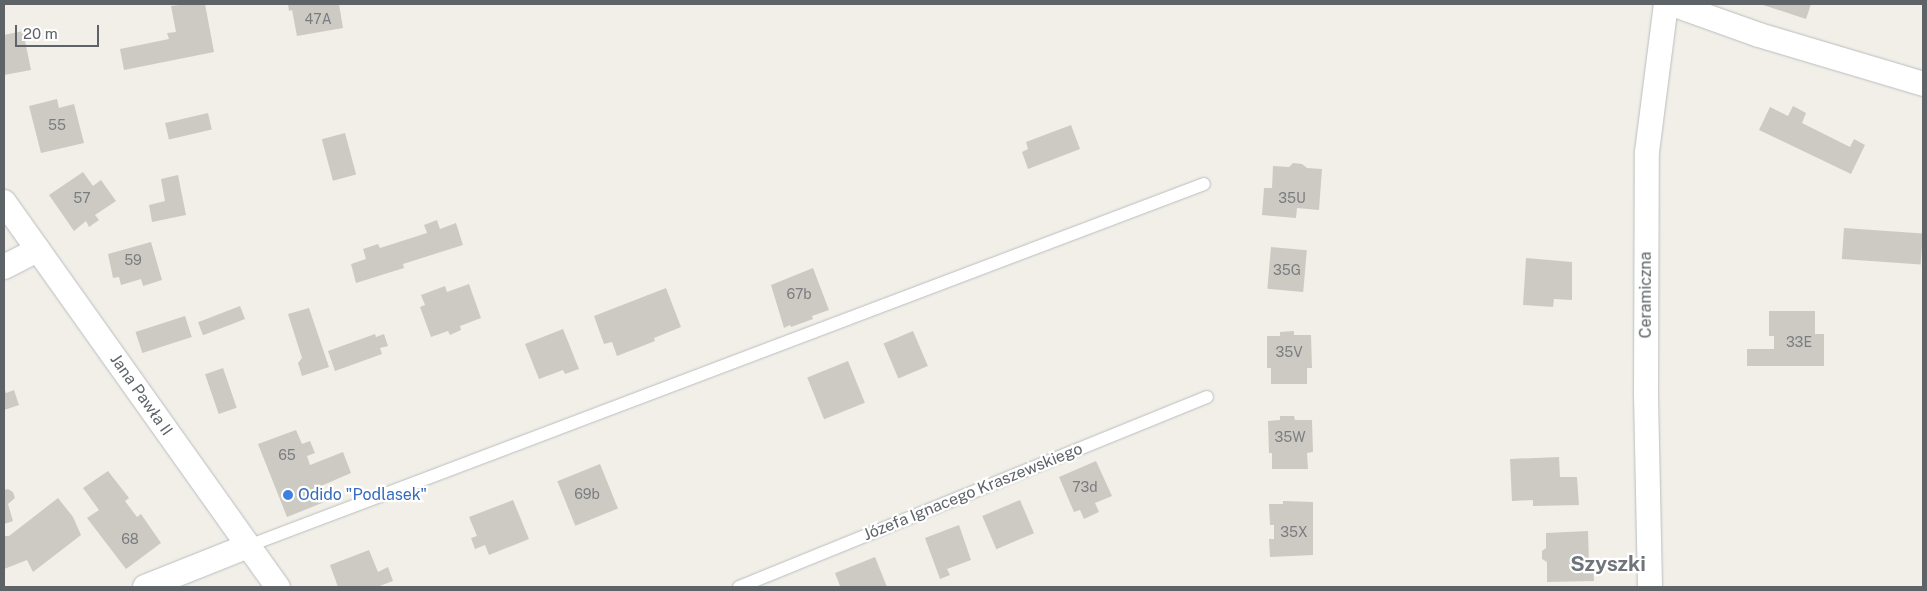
<!DOCTYPE html>
<html>
<head>
<meta charset="utf-8">
<style>
	body { margin:0 }
	#map { position:relative; width:1927px; height:591px; overflow:hidden; background:#f1efe7; font-family:"Public Sans",sans-serif }
	div>[style] { position:absolute }
	.building>* { inset:0; background:#cdcac4; transform-origin:0 0 }
	.roads { filter:drop-shadow(0 0 1px #babdc1) drop-shadow(0 0 1px #babdc1) }
	.lane>* { height:12px; margin:-6px; padding:0 6px; transform-origin:6px; border-radius:6px; background:#fff }
	.street>* { height:24px; margin:-12px; padding:0 12px; transform-origin:12px; border-radius:12px; background:#fff }
	.dots>* { width:14px; height:14px; translate:-50% -50%; box-sizing:border-box; border:2px solid #fff; border-radius:50% }
	span { translate:-50% -50%; white-space:nowrap; text-align:center; line-height:1.15; -webkit-text-stroke:4.5px #fff; paint-order:stroke }
	.number-label { font-size:14px; color:#7a7d7f }
	.number-label span { -webkit-text-stroke-width:0 }
	.street-label { font-size:16px; color:#5e6368 }
	.shop-label { font-size:16px; color:#366cbe }
	.left { translate:0 -50%; text-align:left }
	.district-label { font-size:21px; color:#6f757b; font-weight:700 }
	.frame { position:absolute; inset:0; border:5px solid #5e6368; pointer-events:none }
	.scale { position:absolute; left:15px; top:25px; width:84px; height:22px; box-sizing:border-box; border:2px solid #5e6368; border-top:0; padding-left:6px; font-size:15px; line-height:18px; white-space:nowrap; color:#5e6368; -webkit-text-stroke:4px #fff; paint-order:stroke }
</style>
</head>
<body>
<div id="map">
	<div class="building">
		<div style="clip-path:polygon(187px 4px,205px 4px,214px 52px,124px 70px,120px 49px,169px 39px,167px 33px,176px 32px,171px 6px)"></div>
		<div style="clip-path:polygon(288px 4px,339px 4px,343px 28px,297px 36px,292px 10px,289px 11px)"></div>
		<div style="clip-path:polygon(1760px 4px,1811px 4px,1806px 19px)"></div>
		<div style="clip-path:polygon(23px 31px,31px 70px,4px 75px,4px 35px)"></div>
		<div style="clip-path:polygon(57px 99px,59px 108px,74px 104px,84px 143px,41px 153px,29px 106px)"></div>
		<div style="clip-path:polygon(1793px 106px,1806px 113px,1802px 123px,1850px 147px,1854px 139px,1865px 145px,1851px 174px,1759px 130px,1770px 107px,1788px 116px)"></div>
		<div style="left:208px;top:113px;width:17px;height:44px;rotate:77deg"></div>
		<div style="clip-path:polygon(1071px 125px,1080px 149px,1028px 169px,1022px 152px,1028px 149px,1026px 142px)"></div>
		<div style="left:345px;top:133px;width:43px;height:24px;rotate:75deg"></div>
		<div style="clip-path:polygon(1293px 163px,1302px 164px,1307px 168px,1322px 169px,1319px 210px,1297px 208px,1296px 218px,1262px 215px,1264px 188px,1272px 188px,1273px 166px,1289px 167px)"></div>
		<div style="clip-path:polygon(83px 172px,93px 186px,101px 180px,116px 201px,95px 215px,99px 220px,89px 227px,86px 221px,74px 231px,49px 195px)"></div>
		<div style="clip-path:polygon(178px 175px,186px 215px,152px 222px,149px 205px,165px 201px,161px 179px)"></div>
		<div style="clip-path:polygon(437px 220px,440px 229px,456px 223px,463px 245px,403px 264px,404px 268px,356px 283px,351px 264px,366px 259px,363px 249px,378px 244px,380px 248px,427px 233px,424px 225px)"></div>
		<div style="left:1844px;top:228px;width:79px;height:31px;rotate:4deg"></div>
		<div style="clip-path:polygon(151px 242px,162px 280px,143px 286px,141px 279px,121px 285px,119px 277px,113px 278px,108px 254px)"></div>
		<div style="left:1271px;top:247px;width:36px;height:42px;rotate:5deg"></div>
		<div style="clip-path:polygon(1526px 258px,1572px 262px,1572px 300px,1554px 299px,1553px 307px,1523px 305px)"></div>
		<div style="clip-path:polygon(813px 268px,829px 310px,812px 316px,813px 319px,791px 327px,790px 325px,784px 328px,771px 285px)"></div>
		<div style="clip-path:polygon(469px 284px,481px 318px,460px 326px,461px 330px,450px 335px,448px 331px,431px 337px,420px 307px,425px 305px,421px 295px,445px 286px,447px 292px)"></div>
		<div style="clip-path:polygon(666px 288px,681px 327px,654px 338px,655px 341px,617px 356px,612px 342px,604px 344px,594px 316px)"></div>
		<div style="left:240px;top:306px;width:14px;height:45px;rotate:69deg"></div>
		<div style="clip-path:polygon(309px 308px,329px 367px,302px 376px,298px 363px,302px 358px,288px 314px)"></div>
		<div style="clip-path:polygon(1769px 311px,1815px 311px,1815px 334px,1824px 334px,1824px 366px,1747px 366px,1747px 349px,1774px 349px,1774px 336px,1769px 336px)"></div>
		<div style="left:185px;top:316px;width:22px;height:52px;rotate:72deg"></div>
		<div style="clip-path:polygon(563px 329px,579px 369px,565px 374px,563px 370px,539px 379px,525px 344px)"></div>
		<div style="left:913px;top:331px;width:38px;height:32px;rotate:67deg"></div>
		<div style="clip-path:polygon(1294px 331px,1294px 335px,1311px 335px,1312px 368px,1307px 368px,1307px 384px,1271px 384px,1271px 368px,1267px 368px,1267px 336px,1280px 336px,1280px 332px)"></div>
		<div style="clip-path:polygon(375px 334px,376px 337px,384px 334px,388px 346px,380px 348px,382px 354px,335px 371px,328px 351px)"></div>
		<div style="left:848px;top:361px;width:45px;height:44px;rotate:68deg"></div>
		<div style="left:223px;top:368px;width:42px;height:19px;rotate:71deg"></div>
		<div style="clip-path:polygon(4px 387px,6px 393px,14px 390px,19px 405px,4px 410px)"></div>
		<div style="clip-path:polygon(1280px 416px,1294px 416px,1295px 420px,1312px 420px,1313px 452px,1307px 453px,1308px 469px,1272px 469px,1272px 453px,1269px 453px,1268px 421px,1280px 420px)"></div>
		<div style="clip-path:polygon(296px 430px,302px 444px,310px 441px,315px 453px,307px 456px,310px 465px,343px 452px,351px 473px,321px 486px,327px 501px,287px 517px,258px 444px)"></div>
		<div style="clip-path:polygon(1559px 457px,1560px 477px,1577px 477px,1579px 505px,1533px 506px,1533px 500px,1512px 501px,1510px 459px)"></div>
		<div style="clip-path:polygon(1096px 461px,1112px 496px,1095px 503px,1099px 512px,1084px 519px,1080px 510px,1074px 512px,1059px 477px)"></div>
		<div style="left:600px;top:464px;width:48px;height:46px;rotate:68deg"></div>
		<div style="clip-path:polygon(108px 471px,129px 498px,125px 501px,137px 517px,141px 514px,161px 543px,126px 569px,87px 518px,99px 510px,83px 488px)"></div>
		<div style="clip-path:polygon(8px 489px,13px 492px,15px 498px,8px 504px,13px 521px,4px 524px,4px 490px)"></div>
		<div style="clip-path:polygon(58px 498px,73px 517px,81px 535px,33px 572px,27px 560px,4px 569px,4px 536px,9px 536px)"></div>
		<div style="clip-path:polygon(513px 500px,529px 539px,489px 555px,485px 545px,475px 549px,471px 538px,477px 536px,469px 517px)"></div>
		<div style="left:1020px;top:500px;width:36px;height:41px;rotate:67deg"></div>
		<div style="clip-path:polygon(1283px 501px,1313px 502px,1313px 555px,1270px 557px,1269px 539px,1274px 539px,1274px 525px,1270px 525px,1269px 504px,1283px 504px)"></div>
		<div style="clip-path:polygon(959px 525px,971px 560px,947px 569px,950px 575px,940px 579px,925px 538px)"></div>
		<div style="clip-path:polygon(1588px 531px,1589px 563px,1593px 563px,1594px 581px,1547px 582px,1547px 562px,1542px 559px,1542px 551px,1546px 548px,1546px 533px)"></div>
		<div style="clip-path:polygon(369px 550px,378px 572px,388px 567px,393px 581px,377px 587px,338px 587px,330px 565px)"></div>
		<div style="clip-path:polygon(875px 557px,887px 587px,836px 587px,840px 586px,835px 573px)"></div>
	</div>
	<div class="roads">
		<div class="lane">
			<div style="left:248px;top:546px;width:1022px;rotate:-20.74deg"></div>
			<div style="left:739px;top:587px;width:505px;rotate:-22.1deg"></div>
		</div>
		<div class="street">
			<div style="left:1672px;top:4px;width:92px;rotate:19.6deg"></div>
			<div style="left:1759px;top:35px;width:171px;rotate:16.6deg"></div>
			<div style="left:4px;top:202px;width:473px;rotate:54.6deg"></div>
			<div style="left:4px;top:267px;width:38px;rotate:-27deg"></div>
			<div style="left:145px;top:587px;width:111px;rotate:-21.7deg"></div>
			<div style="left:1650px;top:587px;width:197px;rotate:-91.2deg"></div>
			<div style="left:1646px;top:390px;width:238px;rotate:-89.8deg"></div>
			<div style="left:1647px;top:152px;width:149px;rotate:-82.7deg"></div>
		</div>
	</div>
	<div class="dots">
		<div style="left:288px;top:495px;background:#3f7fe0"></div>
	</div>
	<div class="number-label">
		<span style="left:318px;top:19px">47A</span>
		<span style="left:57px;top:125px">55</span>
		<span style="left:82px;top:198px">57</span>
		<span style="left:1292px;top:198px">35U</span>
		<span style="left:133px;top:260px">59</span>
		<span style="left:1287px;top:270px">35G</span>
		<span style="left:799px;top:294px">67b</span>
		<span style="left:1799px;top:342px">33E</span>
		<span style="left:1289px;top:352px">35V</span>
		<span style="left:1290px;top:437px">35W</span>
		<span style="left:287px;top:455px">65</span>
		<span style="left:1085px;top:487px">73d</span>
		<span style="left:587px;top:494px">69b</span>
		<span style="left:1294px;top:532px">35X</span>
		<span style="left:130px;top:539px">68</span>
	</div>
	<div class="street-label">
		<span style="left:1646px;top:295px;rotate:-90deg">Ceramiczna</span>
		<span style="left:141px;top:395px;rotate:55deg">Jana Pawła II</span>
		<span style="left:973px;top:492px;rotate:-22deg">Józefa Ignacego Kraszewskiego</span>
	</div>
	<div class="shop-label">
		<span class="left" style="left:298px;top:495px">Odido "Podlasek"</span>
	</div>
	<div class="district-label">
		<span style="left:1608px;top:564px">Szyszki</span>
	</div>
	<div class="frame"></div>
	<div class="scale">20 m</div>
</div>
</body>
</html>
